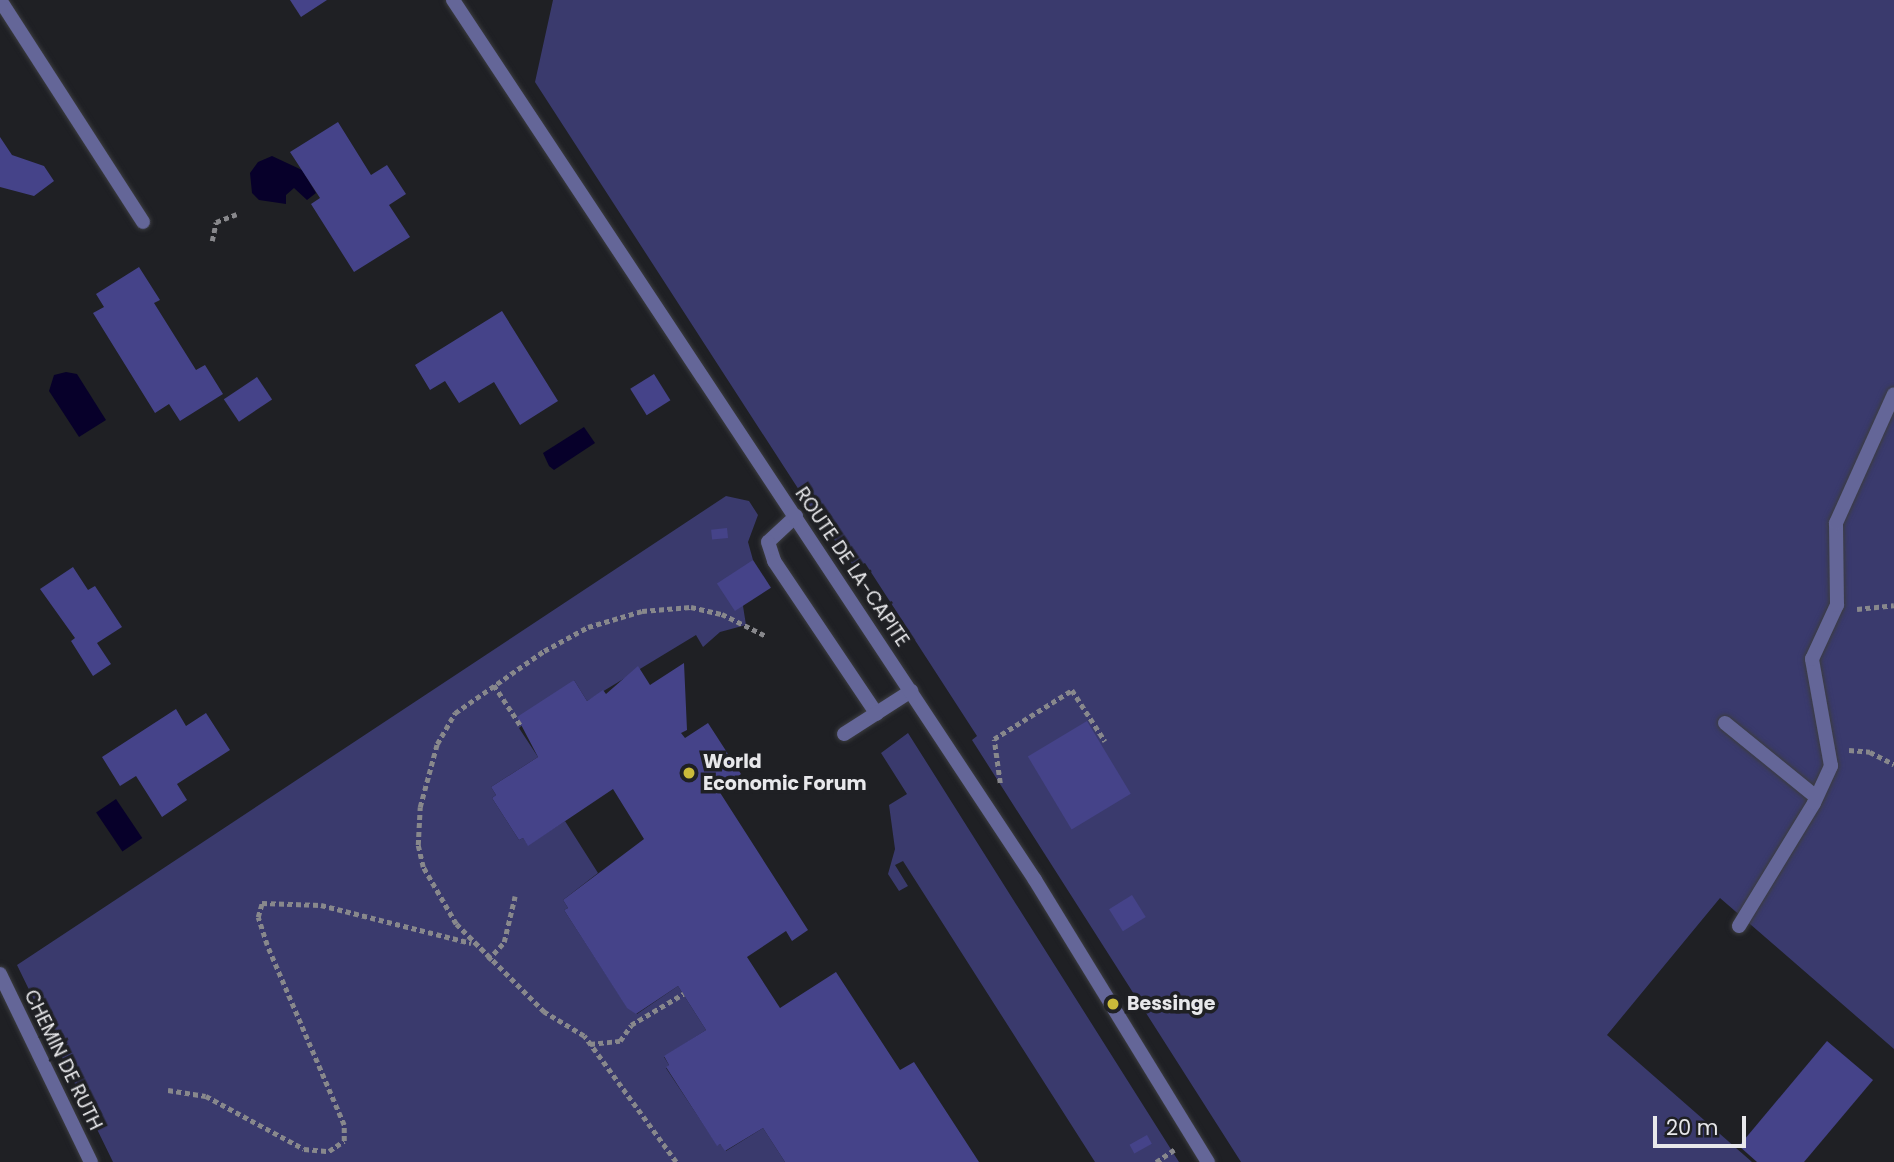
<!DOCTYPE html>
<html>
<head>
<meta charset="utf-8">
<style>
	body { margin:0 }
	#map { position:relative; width:1894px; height:1162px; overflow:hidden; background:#1f2024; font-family:Poppins,sans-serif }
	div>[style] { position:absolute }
	.green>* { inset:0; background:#3a3a6d }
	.water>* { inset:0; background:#07002a; transform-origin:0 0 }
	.building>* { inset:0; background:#454389; transform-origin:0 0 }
	.path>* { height:4.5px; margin-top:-2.25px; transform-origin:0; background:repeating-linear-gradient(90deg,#88888c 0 5px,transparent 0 8.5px) }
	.roads { filter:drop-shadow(0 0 2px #3b3c40) drop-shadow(0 0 2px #3b3c40) }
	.service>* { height:14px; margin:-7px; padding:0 7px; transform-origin:7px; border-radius:7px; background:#646698 }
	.minor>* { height:14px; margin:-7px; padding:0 7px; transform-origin:7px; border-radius:7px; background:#646698 }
	.tertiary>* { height:14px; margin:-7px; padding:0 7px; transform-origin:7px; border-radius:7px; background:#646698 }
	.dots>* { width:19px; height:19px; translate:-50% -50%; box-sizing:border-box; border:4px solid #1f2024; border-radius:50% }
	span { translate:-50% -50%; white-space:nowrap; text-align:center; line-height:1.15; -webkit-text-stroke:7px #1f2024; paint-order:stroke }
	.street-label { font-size:19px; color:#e8e8eb }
	.poi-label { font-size:19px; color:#e8e8eb; font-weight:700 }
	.left { translate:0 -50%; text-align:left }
	.scale { position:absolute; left:1653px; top:1116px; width:93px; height:32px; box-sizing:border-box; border:4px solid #e8e8eb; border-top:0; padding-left:9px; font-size:21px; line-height:24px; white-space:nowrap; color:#e8e8eb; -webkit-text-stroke:5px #1f2024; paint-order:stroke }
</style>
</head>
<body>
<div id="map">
	<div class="green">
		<div style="clip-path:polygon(553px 0,1894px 0,1894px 1049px,1720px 898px,1607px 1035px,1752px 1162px,1241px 1162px,972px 740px,977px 736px,865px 563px,855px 568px,810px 507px,535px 82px)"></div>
		<div style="clip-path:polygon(726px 496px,749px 501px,758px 515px,748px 542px,753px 560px,743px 606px,746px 625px,720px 632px,703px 647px,696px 635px,587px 701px,574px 680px,519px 728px,538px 757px,491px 787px,496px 795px,492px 798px,519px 840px,523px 838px,528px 845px,565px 821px,598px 873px,563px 900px,568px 908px,564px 910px,627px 1007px,637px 1014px,678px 986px,706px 1030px,664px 1057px,669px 1065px,666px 1068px,717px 1145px,720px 1144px,726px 1151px,763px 1128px,785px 1162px,113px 1162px,17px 965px)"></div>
		<div style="clip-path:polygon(908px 733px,1179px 1162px,1095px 1162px,903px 861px,895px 865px,908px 886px,899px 891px,888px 874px,895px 849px,889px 805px,907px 794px,881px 753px)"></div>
	</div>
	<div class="water">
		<div style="clip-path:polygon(272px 156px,302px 170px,316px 193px,307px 200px,294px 188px,286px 195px,286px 204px,259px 200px,252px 193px,250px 173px,258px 162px)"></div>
		<div style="clip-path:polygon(66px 372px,77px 374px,106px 420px,79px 437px,49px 391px,54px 375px)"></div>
		<div style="clip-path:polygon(584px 427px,595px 443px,554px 470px,549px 466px,543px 453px)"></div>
		<div style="left:116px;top:799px;width:47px;height:24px;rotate:56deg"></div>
	</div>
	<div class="building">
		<div style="clip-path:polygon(290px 0,327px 0,301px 17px)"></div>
		<div style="clip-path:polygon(338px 122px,371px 175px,387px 165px,406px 194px,389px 205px,410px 237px,354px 272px,311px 204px,320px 198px,290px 152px)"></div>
		<div style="clip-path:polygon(0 137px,12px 155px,44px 166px,54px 181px,34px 196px,0 187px)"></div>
		<div style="clip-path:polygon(139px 267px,160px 300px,154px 303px,196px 370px,205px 365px,223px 394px,180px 421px,169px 404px,155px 413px,93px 313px,104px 307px,96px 294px)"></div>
		<div style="clip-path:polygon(502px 311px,558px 401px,520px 425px,494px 382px,459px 403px,445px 381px,430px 390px,415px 365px)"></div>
		<div style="left:654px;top:374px;width:31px;height:28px;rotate:58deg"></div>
		<div style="left:257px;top:377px;width:27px;height:40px;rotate:56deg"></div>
		<div style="left:727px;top:528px;width:10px;height:16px;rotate:84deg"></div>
		<div style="left:753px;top:560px;width:33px;height:43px;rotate:57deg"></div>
		<div style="clip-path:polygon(73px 567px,88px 590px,95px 586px,122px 627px,97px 643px,111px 664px,93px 676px,71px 641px,75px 638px,40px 589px)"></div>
		<div style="clip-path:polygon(684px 663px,687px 730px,681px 733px,685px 738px,708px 723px,741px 774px,719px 791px,808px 930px,792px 941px,786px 931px,747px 957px,780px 1008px,836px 972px,900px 1070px,914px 1062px,979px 1162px,785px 1162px,763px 1128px,725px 1151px,720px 1144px,717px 1146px,666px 1067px,669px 1065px,664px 1056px,706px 1030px,678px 986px,636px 1014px,627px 1008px,564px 910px,568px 908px,563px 900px,644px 839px,613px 789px,528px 846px,523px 838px,519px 840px,492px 798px,496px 795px,491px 787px,538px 757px,517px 717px,574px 680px,587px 701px,603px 690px,606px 694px,638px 666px,650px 685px)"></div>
		<div style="clip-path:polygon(176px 709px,186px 726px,206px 713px,230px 750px,177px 784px,187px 800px,162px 817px,136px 776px,120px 786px,102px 757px)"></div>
		<div style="left:1087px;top:721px;width:85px;height:69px;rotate:59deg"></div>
		<div style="left:1132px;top:895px;width:26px;height:27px;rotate:58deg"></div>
		<div style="clip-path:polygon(1827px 1041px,1873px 1080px,1804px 1162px,1757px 1162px,1739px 1146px)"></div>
		<div style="left:1147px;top:1135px;width:10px;height:20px;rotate:61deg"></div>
	</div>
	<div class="path">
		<div style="left:212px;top:241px;width:19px;rotate:-78deg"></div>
		<div style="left:216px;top:222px;width:22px;rotate:-21deg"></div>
		<div style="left:1857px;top:609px;width:37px;rotate:-6deg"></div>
		<div style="left:494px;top:685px;width:49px;rotate:56.6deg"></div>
		<div style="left:1849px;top:750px;width:21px;rotate:5deg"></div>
		<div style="left:1870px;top:752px;width:27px;rotate:27deg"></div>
		<div style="left:1000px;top:783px;width:44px;rotate:-97.8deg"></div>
		<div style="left:994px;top:739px;width:92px;rotate:-32.1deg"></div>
		<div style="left:1072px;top:690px;width:61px;rotate:57.1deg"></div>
		<div style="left:488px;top:960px;width:24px;rotate:-48deg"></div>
		<div style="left:504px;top:942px;width:47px;rotate:-76.6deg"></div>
		<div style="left:590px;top:1044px;width:30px;rotate:-6deg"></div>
		<div style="left:620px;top:1041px;width:19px;rotate:-55deg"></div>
		<div style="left:631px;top:1025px;width:61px;rotate:-30.8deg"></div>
		<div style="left:168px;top:1090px;width:38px;rotate:9deg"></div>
		<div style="left:206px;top:1096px;width:111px;rotate:28.4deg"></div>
		<div style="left:304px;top:1149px;width:25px;rotate:5deg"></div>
		<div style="left:329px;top:1151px;width:18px;rotate:-34deg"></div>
		<div style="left:344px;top:1141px;width:16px;rotate:-90deg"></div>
		<div style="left:344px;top:1125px;width:196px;rotate:-113.2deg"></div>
		<div style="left:267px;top:945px;width:29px;rotate:-108deg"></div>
		<div style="left:258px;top:917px;width:15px;rotate:-74deg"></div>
		<div style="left:262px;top:903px;width:59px;rotate:1.9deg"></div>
		<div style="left:321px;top:905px;width:155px;rotate:14.2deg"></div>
		<div style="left:676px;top:1162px;width:156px;rotate:-126.1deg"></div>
		<div style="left:584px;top:1036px;width:47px;rotate:-149deg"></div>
		<div style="left:544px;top:1012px;width:124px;rotate:-135deg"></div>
		<div style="left:456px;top:924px;width:66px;rotate:-120.1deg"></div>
		<div style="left:423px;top:867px;width:23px;rotate:-103deg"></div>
		<div style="left:418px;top:845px;width:38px;rotate:-87deg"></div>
		<div style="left:420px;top:807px;width:65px;rotate:-74.9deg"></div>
		<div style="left:437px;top:744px;width:36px;rotate:-60deg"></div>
		<div style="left:455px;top:713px;width:108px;rotate:-34.9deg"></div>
		<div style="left:544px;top:651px;width:50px;rotate:-28.6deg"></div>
		<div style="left:588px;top:627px;width:56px;rotate:-16.5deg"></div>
		<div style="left:642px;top:611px;width:49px;rotate:-4.7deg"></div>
		<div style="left:691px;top:607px;width:32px;rotate:13deg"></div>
		<div style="left:722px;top:614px;width:49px;rotate:26.6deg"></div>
		<div style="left:1156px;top:1162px;width:22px;rotate:-34deg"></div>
	</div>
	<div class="roads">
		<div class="service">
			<div style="left:796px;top:516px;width:38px;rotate:137deg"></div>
			<div style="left:768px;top:542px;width:20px;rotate:72deg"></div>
			<div style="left:774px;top:561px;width:184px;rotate:56.1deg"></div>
			<div style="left:1725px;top:723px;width:117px;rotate:39.1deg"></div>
			<div style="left:844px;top:734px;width:80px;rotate:-32.7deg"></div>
			<div style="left:1739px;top:926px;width:144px;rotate:-58.6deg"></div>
			<div style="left:1814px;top:803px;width:41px;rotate:-65.3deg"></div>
			<div style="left:1831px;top:766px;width:109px;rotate:-100.1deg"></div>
			<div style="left:1812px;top:659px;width:60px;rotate:-65.2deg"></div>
			<div style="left:1837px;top:605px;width:82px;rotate:-90.7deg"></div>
			<div style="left:1836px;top:523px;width:141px;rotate:-65.8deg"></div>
		</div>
		<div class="minor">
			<div style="left:0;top:0;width:264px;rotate:57.2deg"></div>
			<div style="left:0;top:974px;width:209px;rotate:64.2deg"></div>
		</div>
		<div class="tertiary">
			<div style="left:453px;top:0;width:1055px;rotate:56.52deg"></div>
			<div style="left:1035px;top:880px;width:331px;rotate:58.5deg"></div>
		</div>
	</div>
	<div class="dots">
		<div style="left:689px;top:773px;background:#caba3a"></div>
		<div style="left:1113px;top:1004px;background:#caba3a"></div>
	</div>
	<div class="street-label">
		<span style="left:852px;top:567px;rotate:56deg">ROUTE DE LA-CAPITE</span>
		<span style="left:63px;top:1060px;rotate:64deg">CHEMIN DE RUTH</span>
	</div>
	<div class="poi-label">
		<span class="left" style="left:703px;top:773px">World<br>Economic Forum</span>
		<span class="left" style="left:1127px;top:1004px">Bessinge</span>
	</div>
	<div class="scale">20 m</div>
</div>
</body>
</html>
